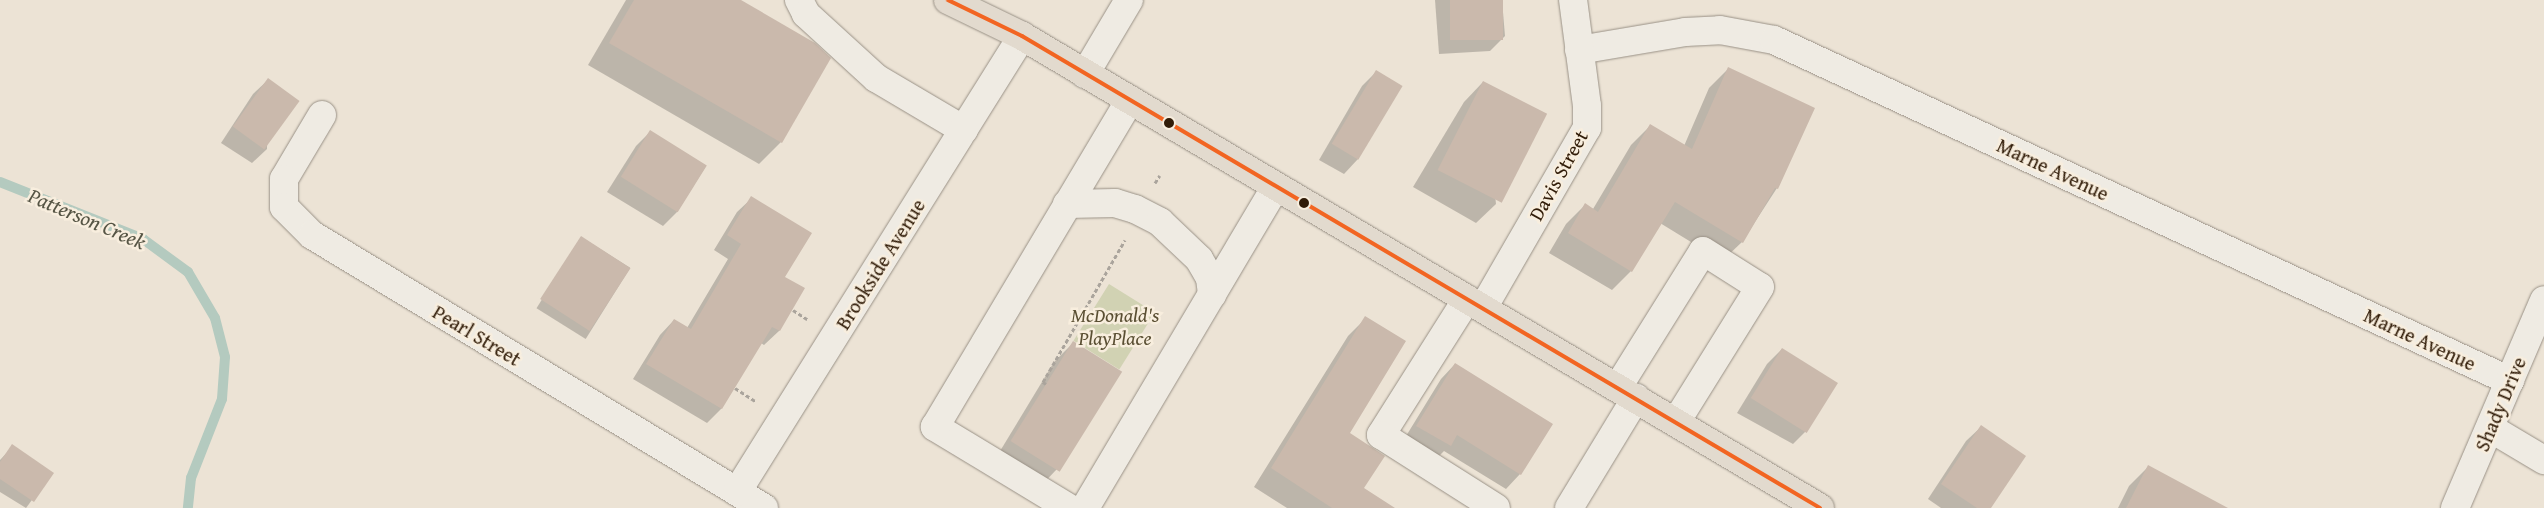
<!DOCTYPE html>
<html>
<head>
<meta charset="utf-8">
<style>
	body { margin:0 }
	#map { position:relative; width:2544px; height:508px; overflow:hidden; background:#ece3d5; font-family:"Gentium Book Plus",serif }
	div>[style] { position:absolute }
	.green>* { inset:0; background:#d1d2b3; transform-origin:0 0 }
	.shadow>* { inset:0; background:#0003; transform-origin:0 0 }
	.stream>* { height:10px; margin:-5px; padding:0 5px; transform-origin:5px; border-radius:5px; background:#b4cabf }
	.building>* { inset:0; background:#cab9ac; transform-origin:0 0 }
	.path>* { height:3px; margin-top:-1.5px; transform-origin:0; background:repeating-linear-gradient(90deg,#aaa49c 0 4px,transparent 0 6.5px) }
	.roads { filter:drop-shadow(0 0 1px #999186) drop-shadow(0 0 1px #999186) }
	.minor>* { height:28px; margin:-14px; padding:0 14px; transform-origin:14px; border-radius:14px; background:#efebe3 }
	.major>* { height:28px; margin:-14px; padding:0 14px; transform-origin:14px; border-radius:14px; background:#e2dace }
	.bus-1>* { height:4px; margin:-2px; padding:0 2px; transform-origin:2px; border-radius:2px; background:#f26522 }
	.dots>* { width:14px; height:14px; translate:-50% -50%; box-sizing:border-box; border:2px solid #f8eede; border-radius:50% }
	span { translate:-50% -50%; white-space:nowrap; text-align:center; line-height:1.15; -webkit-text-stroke:5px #f8eede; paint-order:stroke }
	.street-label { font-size:20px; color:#311c08 }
	.park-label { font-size:20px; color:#5a4f33; font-style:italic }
	.water-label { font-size:21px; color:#565545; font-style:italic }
</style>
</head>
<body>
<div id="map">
	<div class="green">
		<div style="left:1109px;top:284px;width:54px;height:67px;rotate:32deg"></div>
	</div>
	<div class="shadow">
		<div style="clip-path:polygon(626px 0,738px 0,781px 142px,759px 164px,588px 65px)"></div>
		<div style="clip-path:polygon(1435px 0,1502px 0,1505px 36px,1490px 51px,1439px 54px)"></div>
		<div style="clip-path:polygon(1728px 69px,1777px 188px,1742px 242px,1722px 261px,1660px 223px,1631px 271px,1612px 290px,1549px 253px,1566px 224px,1585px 205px,1593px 209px,1631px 145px,1650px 126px,1684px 146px,1709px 88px)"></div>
		<div style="clip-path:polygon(1376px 72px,1358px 159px,1344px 174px,1319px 160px,1362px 86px)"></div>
		<div style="clip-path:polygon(268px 80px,267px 149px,252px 163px,221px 143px,253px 94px)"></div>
		<div style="clip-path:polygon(1483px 82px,1496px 204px,1476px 223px,1413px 187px,1464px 102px)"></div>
		<div style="clip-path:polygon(650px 132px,706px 166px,677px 212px,663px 226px,607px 192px,636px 146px)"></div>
		<div style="clip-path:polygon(752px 198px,783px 277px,803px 289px,779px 331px,764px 345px,761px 343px,721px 409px,707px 423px,633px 379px,660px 335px,674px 320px,687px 328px,728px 259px,714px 250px,737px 212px)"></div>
		<div style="left:581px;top:237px;width:58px;height:84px;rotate:32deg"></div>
		<div style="clip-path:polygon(1366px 318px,1348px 434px,1363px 488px,1392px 508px,1287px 508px,1254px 487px,1348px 336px)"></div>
		<div style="clip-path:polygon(1073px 343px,1057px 469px,1038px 489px,994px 461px,1054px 362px)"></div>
		<div style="clip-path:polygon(1782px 349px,1807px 430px,1793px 444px,1737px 413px,1767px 364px)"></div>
		<div style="clip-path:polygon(1455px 364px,1520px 474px,1506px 489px,1444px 451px,1435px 460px,1403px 441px,1441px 379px)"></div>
		<div style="clip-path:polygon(1981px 427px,1990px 508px,1941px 508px,1928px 499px,1966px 441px)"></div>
		<div style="clip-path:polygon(13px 446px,52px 473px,26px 508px,0 492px,0 460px)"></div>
		<div style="clip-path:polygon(2148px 467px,2225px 508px,2118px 508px,2129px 486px)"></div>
	</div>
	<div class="stream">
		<div style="left:0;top:182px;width:154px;rotate:21.7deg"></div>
		<div style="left:143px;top:239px;width:56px;rotate:36.3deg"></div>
		<div style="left:188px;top:272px;width:53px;rotate:59.6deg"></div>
		<div style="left:215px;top:318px;width:40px;rotate:75.6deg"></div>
		<div style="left:225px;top:357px;width:42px;rotate:94.1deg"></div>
		<div style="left:222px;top:399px;width:85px;rotate:111.4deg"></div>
		<div style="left:191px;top:478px;width:30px;rotate:96deg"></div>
	</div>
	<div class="building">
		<div style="clip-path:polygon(634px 0,741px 0,815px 43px,831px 58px,782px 143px,609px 43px)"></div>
		<div style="left:1450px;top:0;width:53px;height:40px"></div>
		<div style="clip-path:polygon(1728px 67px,1815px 108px,1778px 189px,1775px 188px,1743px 243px,1675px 202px,1632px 272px,1568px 233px,1585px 203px,1598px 212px,1650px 124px,1692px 149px)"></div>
		<div style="left:1376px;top:70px;width:31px;height:86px;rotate:31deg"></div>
		<div style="left:268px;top:78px;width:39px;height:60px;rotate:36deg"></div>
		<div style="left:1483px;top:81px;width:72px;height:100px;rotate:27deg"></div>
		<div style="left:650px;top:130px;width:67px;height:55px;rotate:32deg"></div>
		<div style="clip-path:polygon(751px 196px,812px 233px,785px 277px,805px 288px,780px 331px,772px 327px,722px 409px,646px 364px,674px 319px,691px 329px,741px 244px,727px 235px)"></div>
		<div style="left:581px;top:236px;width:59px;height:75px;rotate:33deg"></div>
		<div style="clip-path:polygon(1365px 316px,1406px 341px,1350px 433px,1385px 456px,1364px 488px,1395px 508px,1332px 508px,1271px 468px)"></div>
		<div style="left:1073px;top:341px;width:58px;height:118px;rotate:32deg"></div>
		<div style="left:1782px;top:348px;width:66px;height:59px;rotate:32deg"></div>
		<div style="clip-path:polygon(1455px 363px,1553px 424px,1521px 475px,1457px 435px,1451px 446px,1416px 426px)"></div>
		<div style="clip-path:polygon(1981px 425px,2026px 456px,1991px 508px,1977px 508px,1941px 484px)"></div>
		<div style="clip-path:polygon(12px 444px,54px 473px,34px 502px,0 479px,0 462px)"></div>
		<div style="clip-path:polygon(2148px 465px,2228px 508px,2126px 508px)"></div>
	</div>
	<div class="path">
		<div style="left:1155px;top:183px;width:9px;rotate:-58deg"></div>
		<div style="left:793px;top:310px;width:17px;rotate:33deg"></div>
		<div style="left:1046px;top:384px;width:4px;rotate:-146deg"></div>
		<div style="left:1043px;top:382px;width:164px;rotate:-60deg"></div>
		<div style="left:735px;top:388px;width:24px;rotate:33deg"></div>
	</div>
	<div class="roads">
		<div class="minor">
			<div style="left:799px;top:0;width:16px;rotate:63deg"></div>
			<div style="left:806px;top:14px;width:95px;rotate:42.4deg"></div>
			<div style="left:876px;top:78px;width:102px;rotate:30.6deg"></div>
			<div style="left:1579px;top:50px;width:108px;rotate:-9.6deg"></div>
			<div style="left:1685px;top:32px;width:35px;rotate:-3deg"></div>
			<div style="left:1720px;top:30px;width:55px;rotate:10.5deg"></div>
			<div style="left:1774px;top:40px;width:811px;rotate:24.86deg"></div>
			<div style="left:1085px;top:74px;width:86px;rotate:-59.3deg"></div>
			<div style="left:322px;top:115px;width:74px;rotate:120.7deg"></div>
			<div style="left:284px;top:179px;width:28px;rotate:90deg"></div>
			<div style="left:284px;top:207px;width:40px;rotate:45deg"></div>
			<div style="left:312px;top:235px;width:528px;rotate:31.13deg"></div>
			<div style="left:1067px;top:204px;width:48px;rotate:-1.2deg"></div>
			<div style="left:1115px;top:203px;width:21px;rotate:17deg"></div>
			<div style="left:1135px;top:209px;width:28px;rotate:27deg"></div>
			<div style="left:1160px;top:222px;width:54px;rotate:43.5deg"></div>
			<div style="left:1199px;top:259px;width:22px;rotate:60deg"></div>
			<div style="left:1210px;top:278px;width:17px;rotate:83deg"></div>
			<div style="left:1467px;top:299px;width:161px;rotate:122.3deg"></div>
			<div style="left:1381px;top:435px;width:136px;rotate:32.4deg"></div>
			<div style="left:1483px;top:308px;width:208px;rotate:-60deg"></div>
			<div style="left:1587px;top:128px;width:22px;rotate:-90deg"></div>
			<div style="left:1587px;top:106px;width:107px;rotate:-97.5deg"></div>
			<div style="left:1618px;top:387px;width:160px;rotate:-58deg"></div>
			<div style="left:1703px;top:251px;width:67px;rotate:32.3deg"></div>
			<div style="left:1760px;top:287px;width:159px;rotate:121.9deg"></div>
			<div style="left:2490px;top:428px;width:63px;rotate:30.7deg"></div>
			<div style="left:737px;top:492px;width:538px;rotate:-57.99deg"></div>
			<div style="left:1069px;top:508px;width:157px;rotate:-148.8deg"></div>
			<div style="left:935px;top:427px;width:381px;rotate:-59.2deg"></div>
			<div style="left:1085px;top:508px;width:374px;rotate:-59.3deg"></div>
			<div style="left:1569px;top:508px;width:129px;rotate:-58.7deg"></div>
			<div style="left:2455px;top:508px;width:226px;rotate:-66.8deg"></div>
		</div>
		<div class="major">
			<div style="left:948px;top:0;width:82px;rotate:25.9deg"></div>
			<div style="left:1022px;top:36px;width:927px;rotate:30.6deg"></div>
		</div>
	</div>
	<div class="bus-1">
		<div style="left:948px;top:0;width:82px;rotate:25.9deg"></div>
		<div style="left:1022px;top:36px;width:927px;rotate:30.6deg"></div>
	</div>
	<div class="dots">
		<div style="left:1169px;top:123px;background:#311c08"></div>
		<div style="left:1304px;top:203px;background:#311c08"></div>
	</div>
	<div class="street-label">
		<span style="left:2053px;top:169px;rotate:25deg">Marne Avenue</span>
		<span style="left:1558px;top:175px;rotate:-61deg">Davis Street</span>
		<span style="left:880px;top:264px;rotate:-58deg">Brookside Avenue</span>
		<span style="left:477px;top:335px;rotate:31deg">Pearl Street</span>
		<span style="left:2420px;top:339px;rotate:25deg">Marne Avenue</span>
		<span style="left:2500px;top:404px;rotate:-67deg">Shady Drive</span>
	</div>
	<div class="park-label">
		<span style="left:1115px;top:326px">McDonald's<br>PlayPlace</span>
	</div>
	<div class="water-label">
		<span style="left:87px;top:219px;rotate:23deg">Patterson Creek</span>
	</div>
</div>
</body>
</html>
